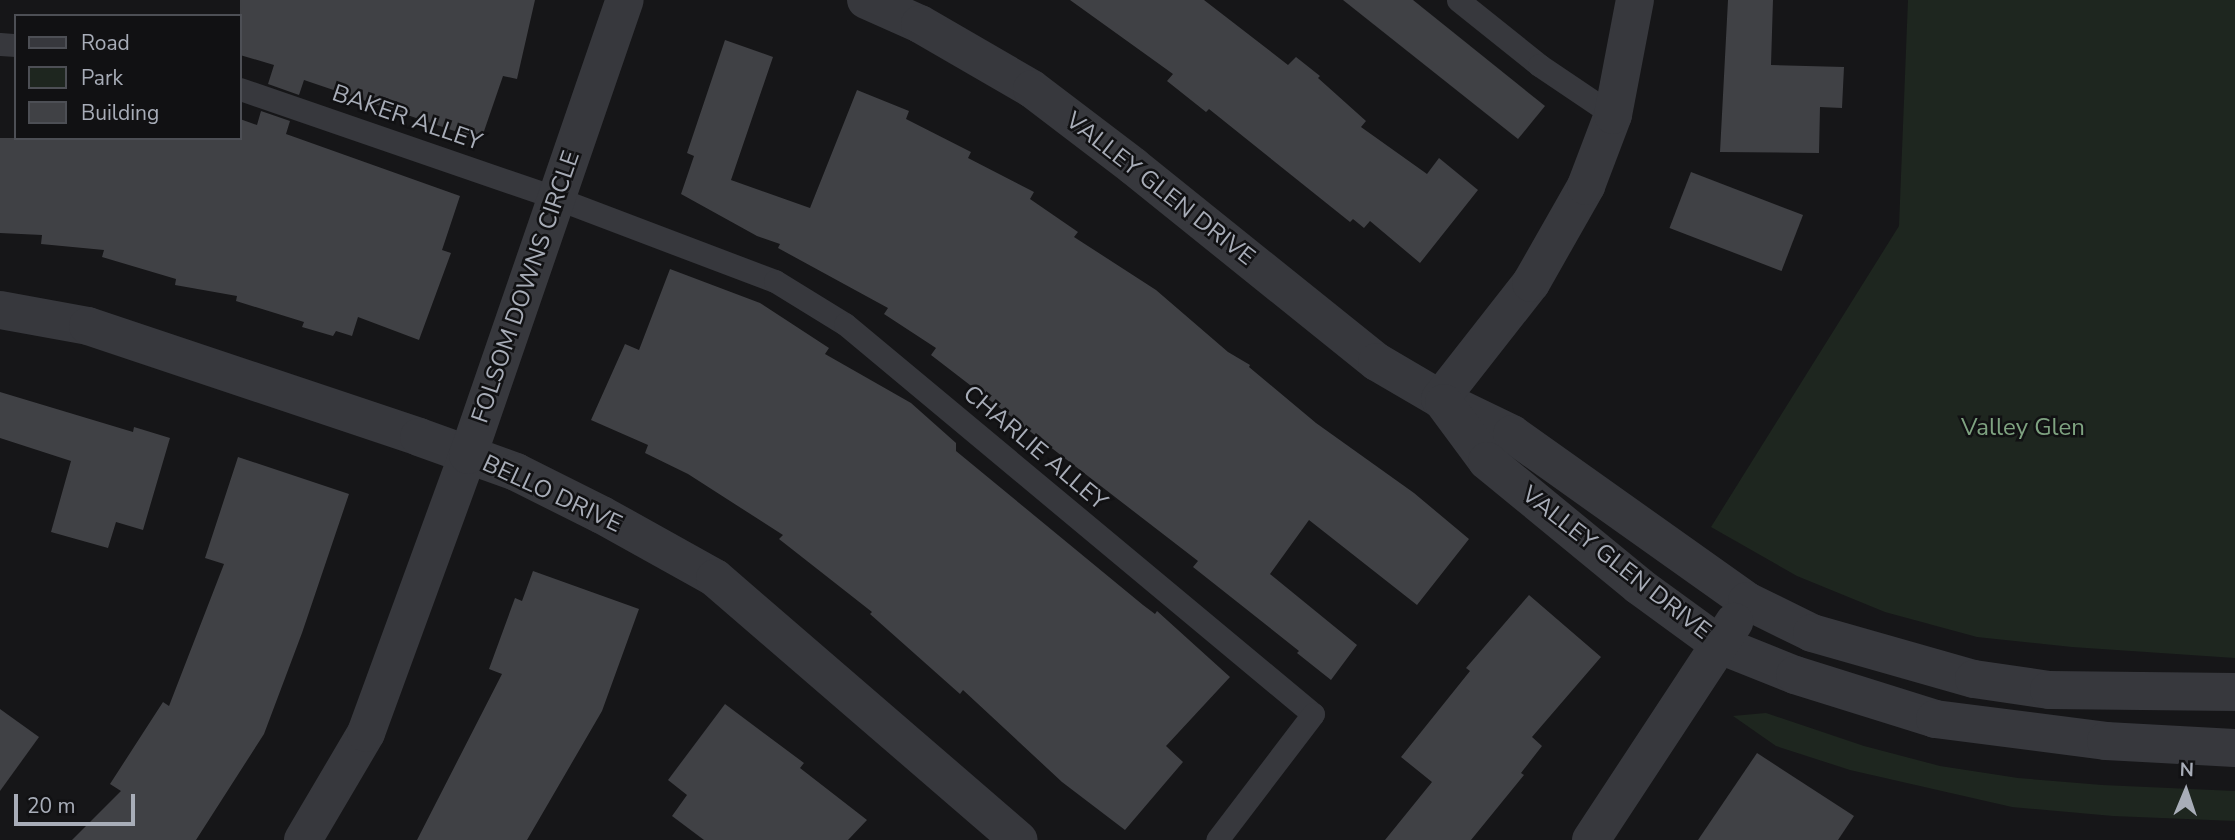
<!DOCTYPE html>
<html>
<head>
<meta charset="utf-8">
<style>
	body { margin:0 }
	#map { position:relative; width:2235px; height:840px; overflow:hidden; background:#161618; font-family:"Nunito Sans",sans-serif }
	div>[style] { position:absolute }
	.green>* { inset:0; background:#1e261f }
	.building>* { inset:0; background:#404145; transform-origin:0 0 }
	.service>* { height:23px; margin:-11.5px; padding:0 11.5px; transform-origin:11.5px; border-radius:11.5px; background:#37383d }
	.minor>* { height:38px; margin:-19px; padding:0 19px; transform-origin:19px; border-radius:19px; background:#37383d }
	span { translate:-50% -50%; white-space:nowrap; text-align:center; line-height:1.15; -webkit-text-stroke:5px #111113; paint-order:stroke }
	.street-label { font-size:24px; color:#a8adb8 }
	.park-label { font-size:24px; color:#7fa381 }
	.legend { position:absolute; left:14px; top:14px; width:228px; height:126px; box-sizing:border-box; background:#111113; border:2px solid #4d4f55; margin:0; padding:9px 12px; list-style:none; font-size:21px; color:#a8adb8 }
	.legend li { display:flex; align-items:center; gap:14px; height:35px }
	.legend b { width:35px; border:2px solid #4d4f55 }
	.north { position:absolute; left:2151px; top:756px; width:70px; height:70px; -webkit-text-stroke:5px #111113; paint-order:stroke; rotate:2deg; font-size:19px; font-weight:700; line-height:28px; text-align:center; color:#a8adb8 }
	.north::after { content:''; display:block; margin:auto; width:24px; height:32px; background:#a8adb8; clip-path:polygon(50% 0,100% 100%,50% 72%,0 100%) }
	.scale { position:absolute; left:14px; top:794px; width:121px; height:32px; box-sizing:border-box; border:4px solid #a8adb8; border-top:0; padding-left:9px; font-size:21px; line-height:24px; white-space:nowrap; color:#a8adb8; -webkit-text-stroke:5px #111113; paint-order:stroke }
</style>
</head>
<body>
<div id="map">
	<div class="green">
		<div style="clip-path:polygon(1908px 0,2235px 0,2235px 658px,2072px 647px,1977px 637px,1885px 612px,1797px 576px,1711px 527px,1899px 226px)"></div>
		<div style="clip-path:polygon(1766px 713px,1864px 746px,1940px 766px,2018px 778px,2102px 785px,2235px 791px,2235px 821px,2113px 816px,2012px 807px,1850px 770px,1776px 746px,1733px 716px)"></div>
	</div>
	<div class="building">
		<div style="clip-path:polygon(240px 0,535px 0,517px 79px,503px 76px,481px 140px,304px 80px,299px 95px,268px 84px,274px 65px,240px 55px)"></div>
		<div style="clip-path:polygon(1070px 0,1204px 0,1288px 65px,1296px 57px,1320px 76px,1318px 78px,1366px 121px,1361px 127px,1427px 174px,1439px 158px,1478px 190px,1420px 263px,1370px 221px,1364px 228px,1353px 219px,1350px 222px,1209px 109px,1206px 112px,1167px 81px,1173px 74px)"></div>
		<div style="clip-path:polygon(1343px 0,1413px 0,1545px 106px,1518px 139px)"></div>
		<div style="clip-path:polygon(1728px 0,1773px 0,1771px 65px,1844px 67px,1842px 108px,1820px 107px,1819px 153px,1720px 152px)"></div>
		<div style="clip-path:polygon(725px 40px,773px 57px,731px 180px,810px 208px,857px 90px,909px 111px,906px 119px,971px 152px,968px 158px,1034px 192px,1030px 199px,1078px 232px,1074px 237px,1156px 290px,1228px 352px,1250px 365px,1249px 367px,1316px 423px,1414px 493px,1469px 539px,1417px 605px,1309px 520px,1270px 574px,1357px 645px,1331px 680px,1297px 653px,1299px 651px,1193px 567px,1198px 561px,931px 355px,936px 348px,884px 314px,888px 308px,778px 248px,780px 244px,757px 236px,681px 194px,694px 156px,687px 153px)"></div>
		<div style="clip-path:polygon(261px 111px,290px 121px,286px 134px,460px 196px,442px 250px,451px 253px,419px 340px,358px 317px,352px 336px,336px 331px,333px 336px,302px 327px,304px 322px,236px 301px,237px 296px,175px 285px,176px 279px,102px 257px,104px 250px,41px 244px,42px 235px,0 233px,0 138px,240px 138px,240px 119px,257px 125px)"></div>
		<div style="left:1691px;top:172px;width:120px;height:60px;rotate:21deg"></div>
		<div style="clip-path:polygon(670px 269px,760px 303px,829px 348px,825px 354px,911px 403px,956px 443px,956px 451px,1143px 605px,1155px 614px,1157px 611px,1230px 677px,1166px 746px,1183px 762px,1125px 830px,1062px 782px,963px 690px,960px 694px,870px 614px,872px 612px,779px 539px,783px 535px,688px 474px,645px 453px,648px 445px,591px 420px,625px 344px,639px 350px)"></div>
		<div style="clip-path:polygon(0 392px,133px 432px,134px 427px,170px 438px,143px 530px,116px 522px,108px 548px,51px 532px,71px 461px,0 438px)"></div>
		<div style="clip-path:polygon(238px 457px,349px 494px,302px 633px,264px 734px,196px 840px,72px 840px,121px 791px,110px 784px,163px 702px,169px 706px,224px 564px,205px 558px)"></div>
		<div style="clip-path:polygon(533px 571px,639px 609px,602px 711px,527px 840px,417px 840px,502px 674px,489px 669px,515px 598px,522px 601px)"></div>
		<div style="clip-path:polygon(1529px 595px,1601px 657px,1532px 737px,1542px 746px,1521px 773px,1524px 775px,1471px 840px,1385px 840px,1432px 782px,1401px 757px,1470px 671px,1466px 668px)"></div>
		<div style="clip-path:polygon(725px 704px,804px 763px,800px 768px,867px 820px,848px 840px,704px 840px,672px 816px,687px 795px,668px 780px)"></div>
		<div style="clip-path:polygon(0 709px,39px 737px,0 791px)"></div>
		<div style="clip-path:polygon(1757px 753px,1854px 816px,1838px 840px,1698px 840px)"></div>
	</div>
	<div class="service">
		<div style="left:1458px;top:0;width:104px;rotate:38.7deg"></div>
		<div style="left:1539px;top:65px;width:89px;rotate:34deg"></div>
		<div style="left:0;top:44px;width:16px;rotate:4deg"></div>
		<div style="left:240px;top:89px;width:334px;rotate:19deg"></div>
		<div style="left:556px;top:198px;width:234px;rotate:20.8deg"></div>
		<div style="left:775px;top:281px;width:82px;rotate:31.6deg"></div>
		<div style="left:845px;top:324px;width:609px;rotate:39.81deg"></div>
		<div style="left:1313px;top:714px;width:158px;rotate:127.3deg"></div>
	</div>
	<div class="minor">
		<div style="left:866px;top:0;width:59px;rotate:24deg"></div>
		<div style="left:920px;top:24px;width:129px;rotate:30.1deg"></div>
		<div style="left:1032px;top:89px;width:127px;rotate:37.3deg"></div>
		<div style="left:1133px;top:166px;width:313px;rotate:38.8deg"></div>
		<div style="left:1377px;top:362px;width:73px;rotate:30.4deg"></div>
		<div style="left:1440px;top:399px;width:80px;rotate:25.9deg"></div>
		<div style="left:1512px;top:434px;width:288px;rotate:35.4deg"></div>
		<div style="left:1747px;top:601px;width:72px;rotate:26.2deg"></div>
		<div style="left:1812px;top:633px;width:168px;rotate:15.9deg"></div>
		<div style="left:1974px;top:679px;width:76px;rotate:8.3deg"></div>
		<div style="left:2049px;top:690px;width:186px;rotate:0.6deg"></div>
		<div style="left:0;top:310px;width:89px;rotate:10.3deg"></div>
		<div style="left:88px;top:326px;width:349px;rotate:18.5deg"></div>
		<div style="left:419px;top:437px;width:103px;rotate:19.8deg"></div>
		<div style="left:516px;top:472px;width:96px;rotate:26.6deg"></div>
		<div style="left:602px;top:515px;width:129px;rotate:29.1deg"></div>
		<div style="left:715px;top:578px;width:401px;rotate:40.8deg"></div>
		<div style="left:1440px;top:399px;width:147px;rotate:-51.9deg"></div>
		<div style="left:1531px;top:283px;width:112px;rotate:-60.4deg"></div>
		<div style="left:1586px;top:186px;width:76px;rotate:-69.2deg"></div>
		<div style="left:1613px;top:115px;width:117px;rotate:-79.2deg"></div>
		<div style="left:1444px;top:403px;width:72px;rotate:53.4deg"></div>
		<div style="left:1487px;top:461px;width:197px;rotate:39.4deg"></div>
		<div style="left:1639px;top:586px;width:100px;rotate:36.1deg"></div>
		<div style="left:1720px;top:645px;width:81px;rotate:21.8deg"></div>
		<div style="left:1795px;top:675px;width:147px;rotate:17.4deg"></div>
		<div style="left:1935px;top:719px;width:172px;rotate:7.3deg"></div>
		<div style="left:2106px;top:741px;width:129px;rotate:3.1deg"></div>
		<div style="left:303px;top:840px;width:124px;rotate:-59.5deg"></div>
		<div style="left:366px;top:733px;width:296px;rotate:-69.9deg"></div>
		<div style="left:468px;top:455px;width:481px;rotate:-71deg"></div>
		<div style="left:1591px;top:840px;width:261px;rotate:-56.7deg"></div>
	</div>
	<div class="street-label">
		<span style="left:407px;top:118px;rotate:19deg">BAKER ALLEY</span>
		<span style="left:1160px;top:189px;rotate:38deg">VALLEY GLEN DRIVE</span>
		<span style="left:526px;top:287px;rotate:-71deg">FOLSOM DOWNS CIRCLE</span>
		<span style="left:1035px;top:448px;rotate:40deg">CHARLIE ALLEY</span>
		<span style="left:552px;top:494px;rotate:25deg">BELLO DRIVE</span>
		<span style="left:1616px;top:563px;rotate:38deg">VALLEY GLEN DRIVE</span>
	</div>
	<div class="park-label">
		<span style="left:2023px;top:428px">Valley Glen</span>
	</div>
	<ul class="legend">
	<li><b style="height:9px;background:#37383d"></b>Road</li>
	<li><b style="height:19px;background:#1e261f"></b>Park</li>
	<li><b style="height:19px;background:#404145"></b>Building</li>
	</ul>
	<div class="north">N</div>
	<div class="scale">20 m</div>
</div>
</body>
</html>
